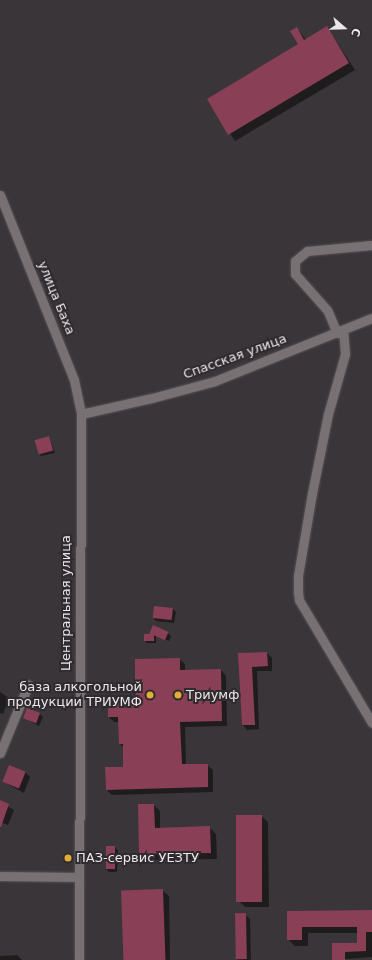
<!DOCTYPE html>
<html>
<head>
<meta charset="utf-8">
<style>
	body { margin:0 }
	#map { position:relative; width:372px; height:960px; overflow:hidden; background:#3a3538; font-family:"DejaVu Sans",sans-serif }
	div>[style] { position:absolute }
	.shadow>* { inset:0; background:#0007 }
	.building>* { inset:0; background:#893f56; transform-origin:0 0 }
	.roads { filter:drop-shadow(0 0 1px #565154) drop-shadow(0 0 1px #565154) }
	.minor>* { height:9px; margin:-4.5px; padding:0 4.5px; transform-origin:4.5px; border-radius:4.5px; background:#777174 }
	.dots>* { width:11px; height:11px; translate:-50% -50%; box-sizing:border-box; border:2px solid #302b2e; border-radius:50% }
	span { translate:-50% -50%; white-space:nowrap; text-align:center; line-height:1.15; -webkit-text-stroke:4px #302b2e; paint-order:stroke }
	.street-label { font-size:13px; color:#ebe7e9 }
	.poi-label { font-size:13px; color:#ebe7e9 }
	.right { translate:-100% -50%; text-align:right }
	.left { translate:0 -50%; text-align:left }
	.north { position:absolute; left:324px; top:8px; width:40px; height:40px; -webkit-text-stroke:3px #302b2e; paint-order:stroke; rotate:110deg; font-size:11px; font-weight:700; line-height:16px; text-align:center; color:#ebe7e9 }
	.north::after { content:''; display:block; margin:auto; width:14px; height:18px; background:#ebe7e9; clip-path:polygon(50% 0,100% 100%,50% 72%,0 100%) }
</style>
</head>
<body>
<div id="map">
	<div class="shadow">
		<div style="clip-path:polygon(327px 27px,355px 70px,235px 141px,208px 99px,300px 45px,297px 28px,306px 40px)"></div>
		<div style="clip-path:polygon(49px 437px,55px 453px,41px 456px,38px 453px)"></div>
		<div style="clip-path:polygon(173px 609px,176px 612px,174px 623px,156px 621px,153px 618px)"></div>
		<div style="clip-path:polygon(151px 632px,168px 633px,171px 636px,169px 641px,156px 636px,156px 643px,147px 643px,145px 641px,154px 635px)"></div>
		<div style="clip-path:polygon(267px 653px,272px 658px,272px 671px,257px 671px,259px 729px,247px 730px,243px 725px,239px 654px)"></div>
		<div style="clip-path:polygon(179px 659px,185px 664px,185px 671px,221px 670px,226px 676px,227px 726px,185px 727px,186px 765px,207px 765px,213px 770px,213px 792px,112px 795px,107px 790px,124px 767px,124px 748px,120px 744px,119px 722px,114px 722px,109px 717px,136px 699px)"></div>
		<div style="clip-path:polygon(0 692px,9px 698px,3px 714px,0 713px)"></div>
		<div style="clip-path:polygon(40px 714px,43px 717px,39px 726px,25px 718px)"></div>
		<div style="clip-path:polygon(25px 772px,30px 777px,24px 793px,4px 782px)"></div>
		<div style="clip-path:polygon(0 802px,14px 810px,8px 825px,0 822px)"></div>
		<div style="clip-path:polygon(154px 805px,160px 811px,160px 829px,210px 828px,216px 834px,217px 859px,146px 860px,140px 854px)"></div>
		<div style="clip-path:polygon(261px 816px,268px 822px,269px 907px,245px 907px,239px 901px)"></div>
		<div style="clip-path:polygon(115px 847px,118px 851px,117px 872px,109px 872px,106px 869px)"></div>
		<div style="clip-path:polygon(162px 890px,169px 896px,170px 960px,124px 960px)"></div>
		<div style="clip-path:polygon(372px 911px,372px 957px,333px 960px,358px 944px,358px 933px,308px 933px,308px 946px,295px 946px,288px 939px,288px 912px)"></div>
		<div style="clip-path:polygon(245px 914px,250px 919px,251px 960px,237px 960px,236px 915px)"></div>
		<div style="clip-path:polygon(17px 955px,22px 960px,0 960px,0 956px)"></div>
	</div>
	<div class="building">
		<div style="clip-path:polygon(327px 26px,349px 63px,228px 135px,207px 99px,298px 44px,290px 31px,297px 27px,304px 40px)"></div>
		<div style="left:49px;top:436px;width:15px;height:15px;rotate:74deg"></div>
		<div style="left:154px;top:606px;width:19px;height:12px;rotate:6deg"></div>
		<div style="left:153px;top:625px;width:17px;height:9px;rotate:24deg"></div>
		<div style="left:144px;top:634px;width:10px;height:7px"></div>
		<div style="clip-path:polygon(267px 652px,268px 666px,252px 667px,255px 725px,242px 725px,238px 653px)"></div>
		<div style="clip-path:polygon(180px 658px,180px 670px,221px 669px,222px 721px,180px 722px,182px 764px,208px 764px,208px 787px,106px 790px,105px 767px,123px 767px,123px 744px,119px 744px,118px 717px,108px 717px,108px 698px,135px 698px,135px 659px)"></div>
		<div style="left:27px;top:708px;width:14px;height:11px;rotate:21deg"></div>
		<div style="left:9px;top:765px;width:18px;height:18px;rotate:22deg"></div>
		<div style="clip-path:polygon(0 800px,9px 804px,1px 827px,0 827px)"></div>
		<div style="clip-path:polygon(138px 804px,154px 804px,155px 828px,210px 826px,211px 853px,139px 854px)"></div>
		<div style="left:236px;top:815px;width:26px;height:87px"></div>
		<div style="left:106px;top:846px;width:9px;height:23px"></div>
		<div style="left:163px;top:889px;width:71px;height:42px;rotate:88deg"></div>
		<div style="clip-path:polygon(372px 910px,372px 932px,366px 932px,366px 951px,345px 952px,345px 960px,332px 960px,332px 943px,357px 943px,357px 927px,302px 927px,302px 940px,287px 940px,287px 911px)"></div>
		<div style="left:246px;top:913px;width:46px;height:11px;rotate:89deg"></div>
	</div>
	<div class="roads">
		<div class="minor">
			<div style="left:0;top:195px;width:199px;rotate:68.2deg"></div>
			<div style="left:74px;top:380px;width:35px;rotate:78deg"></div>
			<div style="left:81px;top:414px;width:546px;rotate:90.21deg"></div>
			<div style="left:343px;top:330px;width:24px;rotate:85deg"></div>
			<div style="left:345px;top:354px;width:62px;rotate:105.8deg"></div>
			<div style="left:328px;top:414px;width:81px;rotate:101.4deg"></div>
			<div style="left:312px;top:493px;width:84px;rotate:99.6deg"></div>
			<div style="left:298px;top:576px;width:16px;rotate:90deg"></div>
			<div style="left:298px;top:592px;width:8px;rotate:83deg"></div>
			<div style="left:299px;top:600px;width:143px;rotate:59.3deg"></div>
			<div style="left:337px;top:333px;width:25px;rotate:-113deg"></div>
			<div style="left:327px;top:310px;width:48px;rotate:-131.6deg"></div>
			<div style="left:295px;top:274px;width:13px;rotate:-90deg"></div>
			<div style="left:295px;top:261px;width:16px;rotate:-40deg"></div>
			<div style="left:307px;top:251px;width:65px;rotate:-5.3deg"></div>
			<div style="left:81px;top:414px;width:73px;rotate:-12.7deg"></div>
			<div style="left:152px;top:398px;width:65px;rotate:-15.1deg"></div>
			<div style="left:215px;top:381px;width:169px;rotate:-21.9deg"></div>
			<div style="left:0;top:753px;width:74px;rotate:-67.6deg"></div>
			<div style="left:0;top:876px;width:78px;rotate:0.7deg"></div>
		</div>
	</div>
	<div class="dots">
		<div style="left:150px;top:695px;background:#e3ae34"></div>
		<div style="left:178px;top:695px;background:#e3ae34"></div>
		<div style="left:68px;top:858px;background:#e3ae34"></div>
	</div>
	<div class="street-label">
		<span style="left:56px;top:298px;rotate:68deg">улица Баха</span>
		<span style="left:235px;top:357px;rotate:-20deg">Спасская улица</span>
		<span style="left:66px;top:603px;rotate:-90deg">Центральная улица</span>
	</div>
	<div class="poi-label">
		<span class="right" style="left:142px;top:695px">база алкогольной<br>продукции ТРИУМФ</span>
		<span class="left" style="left:186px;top:695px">Триумф</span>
		<span class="left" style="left:76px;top:858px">ПАЗ-сервис УЕЗТУ</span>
	</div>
	<div class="north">С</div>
</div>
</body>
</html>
